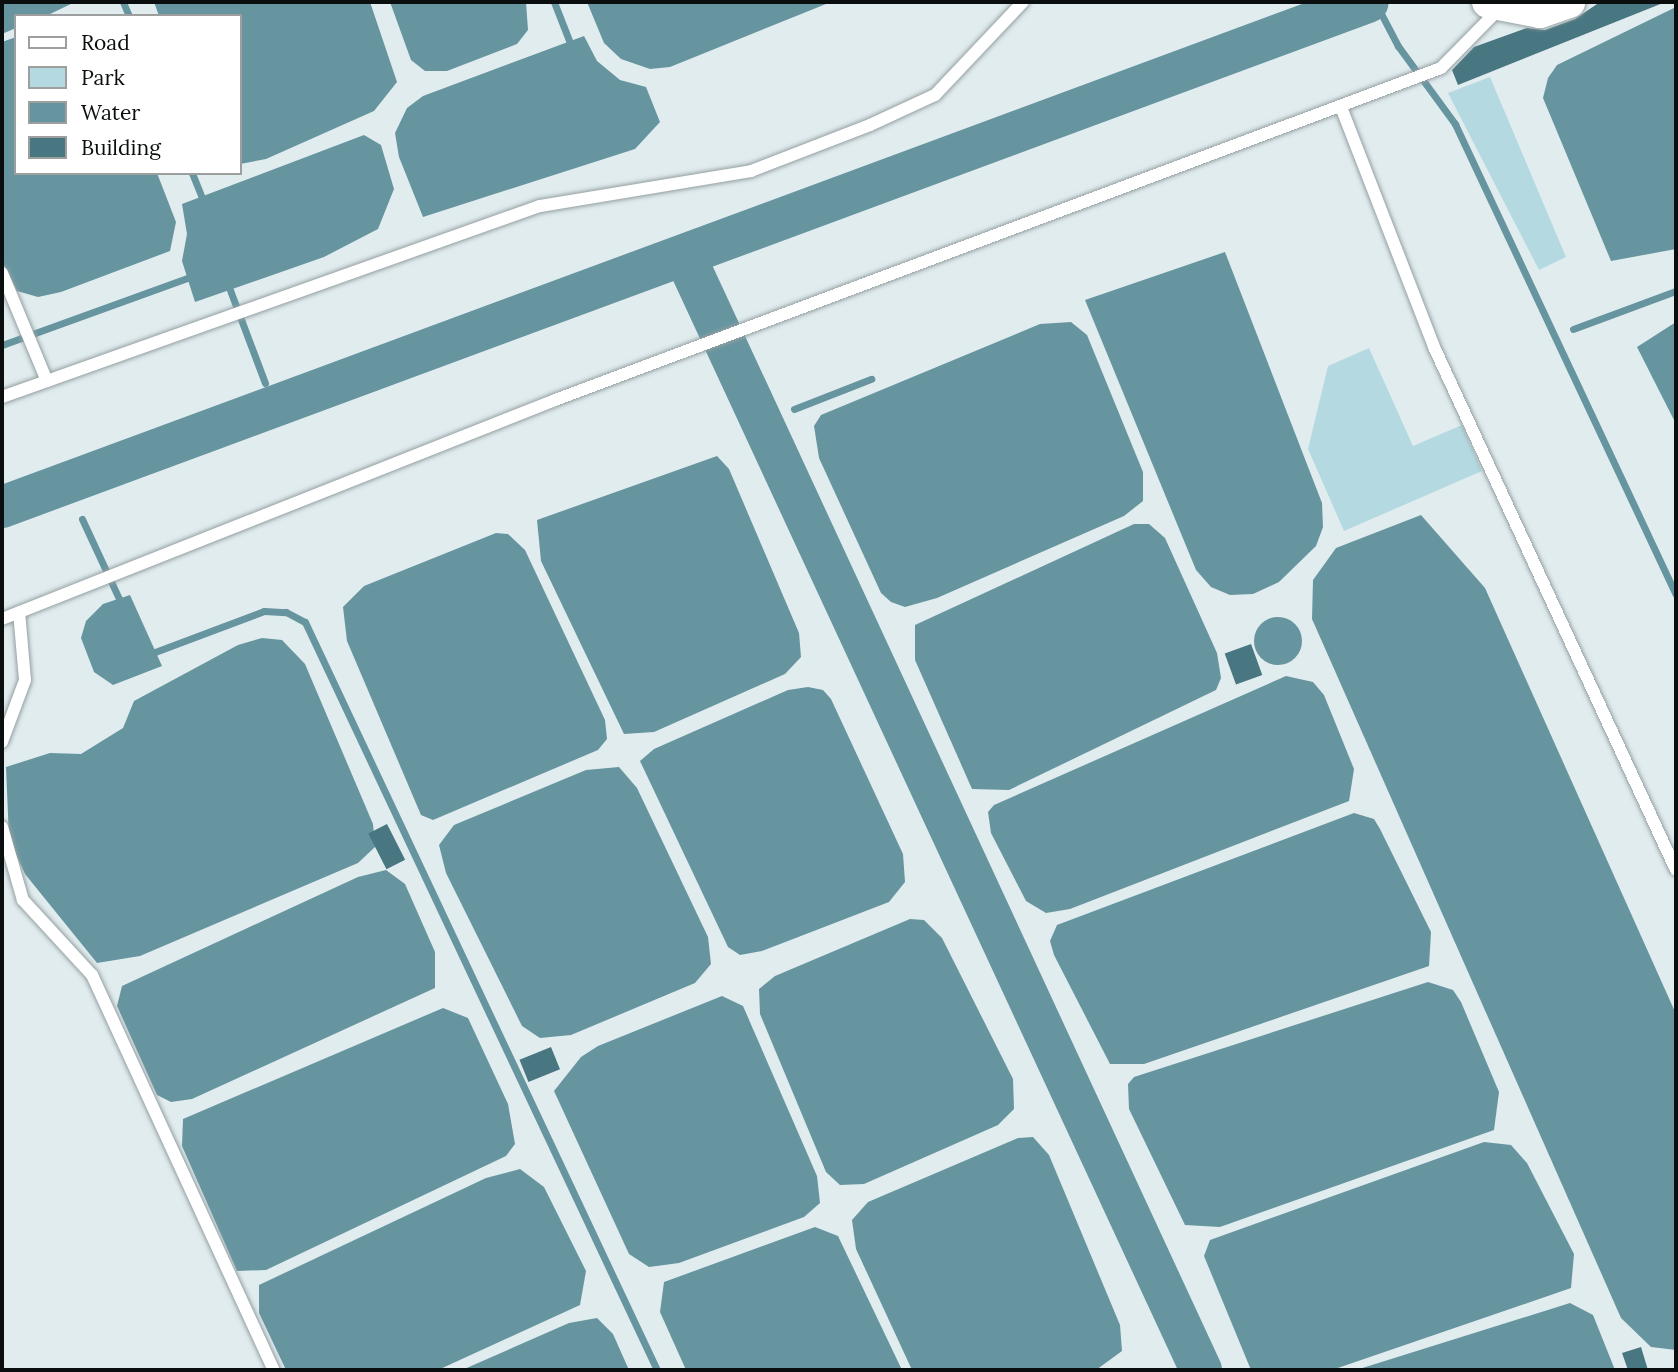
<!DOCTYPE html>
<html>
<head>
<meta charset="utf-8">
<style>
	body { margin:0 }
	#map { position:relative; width:1678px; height:1372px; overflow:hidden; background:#e1ecef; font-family:Lora,serif }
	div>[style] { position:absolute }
	.green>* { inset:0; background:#b5d9e1 }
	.water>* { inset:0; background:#6695a0 }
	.round { border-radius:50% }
	.stream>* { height:7px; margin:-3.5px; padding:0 3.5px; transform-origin:3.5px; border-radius:3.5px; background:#6695a0 }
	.river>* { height:42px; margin:-21px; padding:0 21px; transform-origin:21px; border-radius:21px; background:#6695a0 }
	.building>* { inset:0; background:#487681; transform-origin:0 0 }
	.roads { filter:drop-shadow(0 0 2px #949fa2) drop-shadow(0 0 2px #949fa2) }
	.service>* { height:12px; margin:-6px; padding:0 6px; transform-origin:6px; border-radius:6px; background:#fff }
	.tertiary>* { height:32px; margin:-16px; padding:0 16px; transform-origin:16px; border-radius:16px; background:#fff }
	span { translate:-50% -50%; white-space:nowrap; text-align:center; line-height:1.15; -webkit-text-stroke:5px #fff; paint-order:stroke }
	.frame { position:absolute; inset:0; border:4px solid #0a0e0f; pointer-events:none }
	.legend { position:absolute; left:14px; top:14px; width:228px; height:161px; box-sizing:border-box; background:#fff; border:2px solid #9d9f9f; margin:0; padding:9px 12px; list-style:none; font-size:21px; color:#0a0e0f }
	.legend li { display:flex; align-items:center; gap:14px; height:35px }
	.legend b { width:35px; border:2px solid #9d9f9f }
</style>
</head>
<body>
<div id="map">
	<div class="green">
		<div style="clip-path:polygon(1490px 77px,1566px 257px,1539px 270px,1448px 93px)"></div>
		<div style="clip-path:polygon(1369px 348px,1413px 446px,1462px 425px,1482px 471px,1344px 531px,1308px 449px,1328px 366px)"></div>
	</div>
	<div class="water">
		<div style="clip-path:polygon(2px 2px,75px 2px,46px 16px,16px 16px,16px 28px,2px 34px)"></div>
		<div style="clip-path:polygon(154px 2px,370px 2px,397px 82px,374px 111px,266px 159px,240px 164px,240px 16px,159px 16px)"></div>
		<div style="clip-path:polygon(390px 2px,526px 2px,528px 30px,517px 44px,447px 71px,425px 71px,411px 60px)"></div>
		<div style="clip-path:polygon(587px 2px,831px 2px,670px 67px,650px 69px,621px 59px,604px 43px)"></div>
		<div style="clip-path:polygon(1676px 7px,1676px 249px,1611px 261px,1543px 98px,1548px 78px,1557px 65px)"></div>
		<div style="clip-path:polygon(584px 36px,597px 61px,620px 80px,646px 87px,660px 122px,635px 149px,423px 217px,399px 157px,395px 133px,407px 108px,423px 96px)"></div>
		<div style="clip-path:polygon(16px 37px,16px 173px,157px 173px,176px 222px,170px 251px,61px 292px,38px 297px,17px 291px,2px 261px,2px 42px)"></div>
		<div style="clip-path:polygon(364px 135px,381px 145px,394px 189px,378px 229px,324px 257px,195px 302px,182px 261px,187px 234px,182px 204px)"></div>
		<div style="clip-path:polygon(1225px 252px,1322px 503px,1323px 527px,1316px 546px,1279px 582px,1253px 594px,1230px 595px,1211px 587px,1196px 570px,1085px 300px)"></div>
		<div style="clip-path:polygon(1071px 322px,1087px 335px,1143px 472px,1143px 501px,1124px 516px,937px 598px,905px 607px,891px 602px,881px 593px,819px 458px,814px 426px,821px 415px,1040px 324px)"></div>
		<div style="clip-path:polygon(1676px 322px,1676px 424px,1637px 347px)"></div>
		<div style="clip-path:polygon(717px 456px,729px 469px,799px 633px,801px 657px,785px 674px,654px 732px,624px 734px,541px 561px,537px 520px)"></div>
		<div style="clip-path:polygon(1421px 515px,1485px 588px,1676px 1014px,1676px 1350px,1651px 1347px,1621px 1318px,1312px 619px,1313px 580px,1336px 548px)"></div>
		<div style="clip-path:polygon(1134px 524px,1149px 524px,1165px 538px,1217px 653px,1221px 678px,1216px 690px,1009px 790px,972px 789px,915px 660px,915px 625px)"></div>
		<div style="clip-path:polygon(496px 533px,508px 534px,525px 550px,605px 720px,607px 739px,598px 750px,433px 820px,421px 815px,347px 641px,343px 607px,364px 586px)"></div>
		<div style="clip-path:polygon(130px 595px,162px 666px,113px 685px,94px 672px,81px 638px,86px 621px,103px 604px)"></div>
		<div class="round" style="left:1254px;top:617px;width:48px;height:48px"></div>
		<div style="clip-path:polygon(262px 638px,282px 640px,305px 664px,373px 824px,375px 847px,358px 863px,140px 956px,97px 963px,25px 874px,9px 839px,6px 767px,50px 753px,81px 754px,123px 728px,134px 701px,238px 645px)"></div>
		<div style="clip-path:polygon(1286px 676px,1313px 682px,1324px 695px,1354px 769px,1349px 801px,1070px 909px,1046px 913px,1026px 901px,991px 833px,988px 812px,994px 805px)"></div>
		<div style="clip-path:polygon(808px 687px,823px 690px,831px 699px,903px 854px,905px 882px,889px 902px,762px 951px,740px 955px,728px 947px,640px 761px,654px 749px,788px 690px)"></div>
		<div style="clip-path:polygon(619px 767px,637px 788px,708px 937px,711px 964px,695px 983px,571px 1035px,540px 1038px,522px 1026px,446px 873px,439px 845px,454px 825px,586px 770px)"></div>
		<div style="clip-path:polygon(1354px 813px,1374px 819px,1380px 829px,1431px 932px,1429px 966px,1144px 1064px,1110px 1064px,1054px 955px,1050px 941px,1057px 925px)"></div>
		<div style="clip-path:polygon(386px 870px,405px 884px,435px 952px,435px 988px,192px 1099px,171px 1102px,157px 1095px,117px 1006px,122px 986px,358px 877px)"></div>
		<div style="clip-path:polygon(910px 919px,924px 920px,942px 938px,1013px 1079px,1014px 1109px,998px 1125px,864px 1184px,840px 1185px,826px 1172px,760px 1014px,759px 989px,775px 976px)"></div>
		<div style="clip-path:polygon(1428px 982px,1453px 990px,1461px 1002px,1499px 1092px,1494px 1130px,1220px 1227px,1185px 1225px,1129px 1109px,1128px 1084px,1134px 1077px)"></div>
		<div style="clip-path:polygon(722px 996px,743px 1006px,817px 1176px,820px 1203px,804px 1217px,679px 1263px,649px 1267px,629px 1254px,554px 1091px,581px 1057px,598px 1046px)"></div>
		<div style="clip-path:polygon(443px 1008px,468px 1018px,508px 1104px,515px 1144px,506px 1156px,266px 1270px,237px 1271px,182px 1146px,183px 1119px)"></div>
		<div style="clip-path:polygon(1033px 1137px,1049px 1155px,1120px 1325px,1122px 1351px,1096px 1370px,912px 1370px,856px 1249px,852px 1220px,868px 1202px,1018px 1138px)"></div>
		<div style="clip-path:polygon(1484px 1142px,1511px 1145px,1527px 1163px,1574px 1254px,1571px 1288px,1332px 1370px,1251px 1370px,1204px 1256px,1210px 1240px)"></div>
		<div style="clip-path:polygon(520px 1169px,544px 1187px,586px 1271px,580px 1305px,438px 1370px,286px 1370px,259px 1313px,259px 1285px,486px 1178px)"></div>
		<div style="clip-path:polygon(815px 1227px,838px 1236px,902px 1370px,686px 1370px,660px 1312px,664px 1282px)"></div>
		<div style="clip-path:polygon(1570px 1303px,1593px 1315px,1615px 1370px,1356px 1370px)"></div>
		<div style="clip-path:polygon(597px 1318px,613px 1334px,629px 1370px,462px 1370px,569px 1323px)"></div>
	</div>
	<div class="stream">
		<div style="left:123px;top:2px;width:15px;rotate:67deg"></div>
		<div style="left:554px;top:2px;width:49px;rotate:68.6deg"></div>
		<div style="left:1375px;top:2px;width:50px;rotate:62.4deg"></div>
		<div style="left:1398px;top:46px;width:97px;rotate:53.8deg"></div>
		<div style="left:1455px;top:124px;width:520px;rotate:64.86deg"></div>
		<div style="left:192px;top:173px;width:35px;rotate:68deg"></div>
		<div style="left:227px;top:282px;width:108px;rotate:69.4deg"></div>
		<div style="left:1573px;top:329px;width:110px;rotate:-20.3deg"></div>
		<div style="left:2px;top:345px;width:205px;rotate:-19.9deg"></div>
		<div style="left:794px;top:409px;width:83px;rotate:-21.3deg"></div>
		<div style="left:82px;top:519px;width:90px;rotate:65.1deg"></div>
		<div style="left:147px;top:655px;width:125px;rotate:-20.6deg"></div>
		<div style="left:264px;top:611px;width:22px;rotate:3deg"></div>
		<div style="left:286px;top:612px;width:21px;rotate:28deg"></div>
		<div style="left:305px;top:622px;width:827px;rotate:64.8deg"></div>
	</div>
	<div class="river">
		<div style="left:689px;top:265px;width:1218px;rotate:65.14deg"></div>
		<div style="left:2px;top:507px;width:1456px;rotate:-20.29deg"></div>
	</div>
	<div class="building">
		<div style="clip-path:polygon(1600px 2px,1663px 3px,1458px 85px,1452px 70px,1474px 47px,1527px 28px,1545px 30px,1575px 19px)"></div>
		<div style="left:1251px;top:644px;width:33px;height:28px;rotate:70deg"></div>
		<div style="left:387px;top:824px;width:40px;height:21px;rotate:63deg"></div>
		<div style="left:551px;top:1047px;width:24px;height:34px;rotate:68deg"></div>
		<div style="clip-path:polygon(1641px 1347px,1648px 1370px,1628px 1370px,1622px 1353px)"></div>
	</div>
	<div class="roads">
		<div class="service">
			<div style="left:1341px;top:107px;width:257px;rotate:68.8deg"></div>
			<div style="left:1434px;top:347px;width:576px;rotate:65.17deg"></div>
			<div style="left:2px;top:273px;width:117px;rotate:67.4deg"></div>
			<div style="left:2px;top:397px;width:571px;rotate:-19.55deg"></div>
			<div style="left:540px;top:206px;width:214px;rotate:-9.4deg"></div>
			<div style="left:751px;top:171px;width:128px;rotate:-21.1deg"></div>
			<div style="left:870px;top:125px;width:72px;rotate:-24.8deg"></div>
			<div style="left:935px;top:95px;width:128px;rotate:-46.6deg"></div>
			<div style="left:2px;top:619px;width:595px;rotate:-21.6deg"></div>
			<div style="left:555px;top:400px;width:946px;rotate:-20.54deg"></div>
			<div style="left:1441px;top:68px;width:84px;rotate:-45.5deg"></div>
			<div style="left:2px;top:742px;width:66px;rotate:-69.6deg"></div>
			<div style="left:25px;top:680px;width:68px;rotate:-95deg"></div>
			<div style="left:2px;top:827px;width:76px;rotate:74deg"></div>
			<div style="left:23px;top:900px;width:102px;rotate:47.4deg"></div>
			<div style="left:92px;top:975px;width:435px;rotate:65.3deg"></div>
		</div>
		<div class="tertiary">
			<div style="left:1488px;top:2px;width:53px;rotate:10.9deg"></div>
			<div style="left:1540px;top:12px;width:31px;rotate:-19deg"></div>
		</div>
	</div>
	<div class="frame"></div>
	<ul class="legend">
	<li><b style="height:9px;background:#fff"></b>Road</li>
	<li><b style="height:19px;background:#b5d9e1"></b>Park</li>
	<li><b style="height:19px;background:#6695a0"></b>Water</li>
	<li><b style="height:19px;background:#487681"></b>Building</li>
	</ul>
</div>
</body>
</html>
